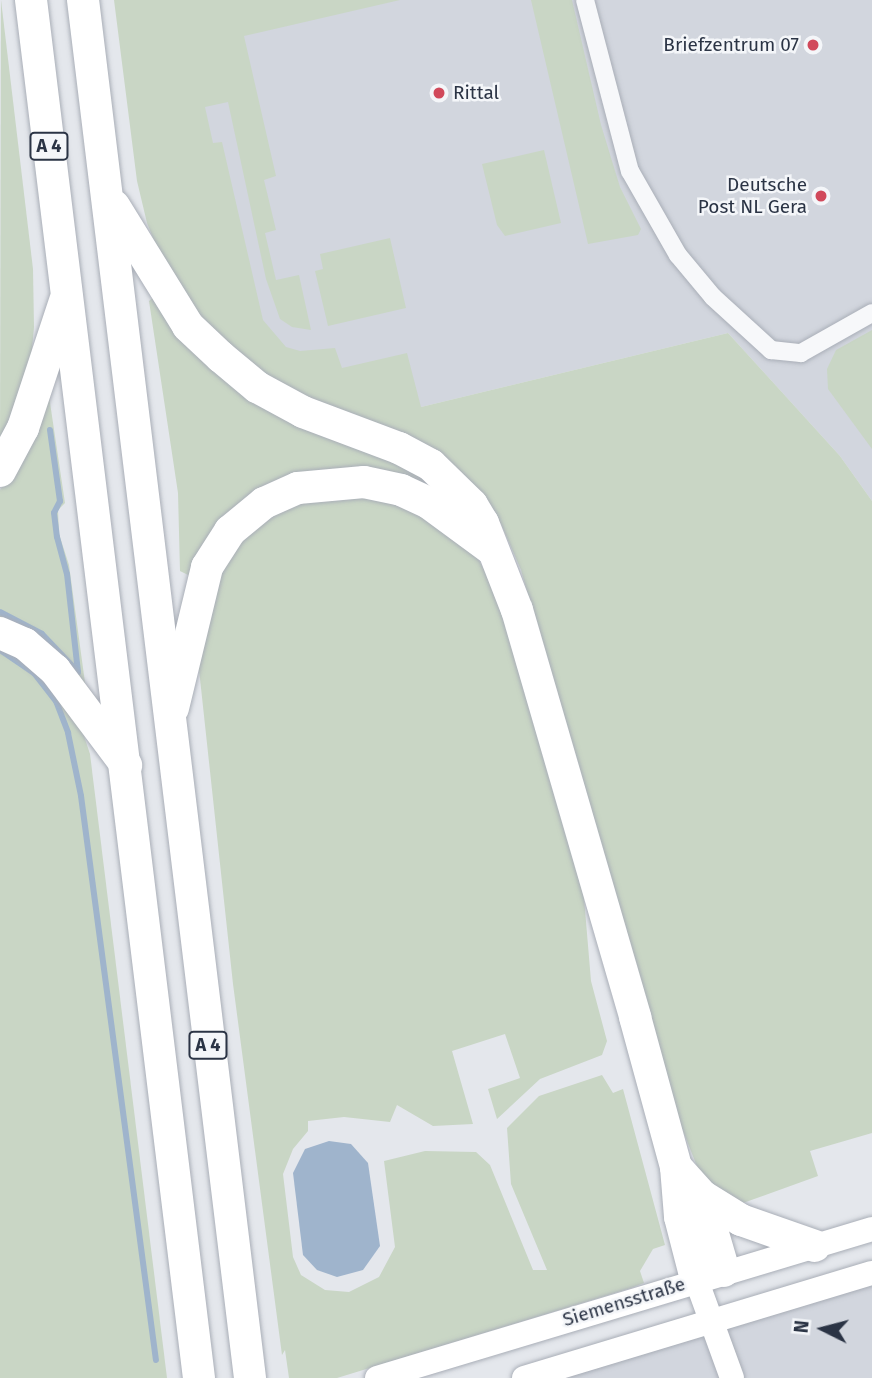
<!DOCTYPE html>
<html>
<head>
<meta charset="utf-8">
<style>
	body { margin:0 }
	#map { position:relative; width:872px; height:1378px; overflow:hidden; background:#e4e7ec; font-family:"Fira Sans",sans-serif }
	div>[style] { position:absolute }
	.built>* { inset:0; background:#d2d6de }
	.green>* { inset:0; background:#c9d6c5 }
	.water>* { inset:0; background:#9fb4cc }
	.stream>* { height:6px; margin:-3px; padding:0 3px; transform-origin:3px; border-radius:3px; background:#9fb4cc }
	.roads { filter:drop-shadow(0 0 2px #a9aeb7) drop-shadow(0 0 2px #a9aeb7) }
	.minor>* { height:18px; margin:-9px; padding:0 9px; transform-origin:9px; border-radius:9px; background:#f7f8fa }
	.secondary>* { height:24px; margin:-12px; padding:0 12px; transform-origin:12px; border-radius:12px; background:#fff }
	.motorway>* { height:32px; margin:-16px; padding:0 16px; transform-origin:16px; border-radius:16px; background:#fff }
	.dots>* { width:19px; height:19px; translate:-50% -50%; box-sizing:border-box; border:4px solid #f4f6f9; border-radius:50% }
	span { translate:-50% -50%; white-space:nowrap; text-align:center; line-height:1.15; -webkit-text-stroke:5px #f4f6f9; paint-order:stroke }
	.shield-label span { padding:2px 5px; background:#f4f6f9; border:2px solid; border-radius:5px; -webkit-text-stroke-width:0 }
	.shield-label { font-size:18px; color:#2b3445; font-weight:700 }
	.poi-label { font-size:19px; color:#2b3445 }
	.right { translate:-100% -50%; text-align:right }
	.left { translate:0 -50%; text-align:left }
	.street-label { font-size:19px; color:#2b3445 }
	.north { position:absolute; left:788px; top:1294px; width:70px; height:70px; -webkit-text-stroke:5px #f4f6f9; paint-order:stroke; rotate:276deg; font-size:19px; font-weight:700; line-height:28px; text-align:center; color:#2b3445 }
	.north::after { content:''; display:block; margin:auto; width:24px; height:32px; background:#2b3445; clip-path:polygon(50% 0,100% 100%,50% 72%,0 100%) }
</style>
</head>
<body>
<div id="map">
	<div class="built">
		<div style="clip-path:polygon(149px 0,872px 0,872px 501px,840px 456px,728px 333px,421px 407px,342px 368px,267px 351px)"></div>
		<div style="clip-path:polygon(872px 1285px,872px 1378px,558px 1378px)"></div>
	</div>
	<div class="green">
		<div style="clip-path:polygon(1px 0,33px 269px,34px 327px,30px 371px,0 452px)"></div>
		<div style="clip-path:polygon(114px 0,400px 0,244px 36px,276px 176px,264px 180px,276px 230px,265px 233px,276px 280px,299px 275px,311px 330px,292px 327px,280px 319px,266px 279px,228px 102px,205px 107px,213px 143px,222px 142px,263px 320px,286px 347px,300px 351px,335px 348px,342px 368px,407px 353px,421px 407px,728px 333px,840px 456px,872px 501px,872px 1133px,810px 1151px,818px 1176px,743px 1203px,715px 1189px,698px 1169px,669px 1095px,521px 570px,501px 524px,477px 492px,323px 410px,216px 343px,162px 260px,147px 223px,137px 181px)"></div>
		<div style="clip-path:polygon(531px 0,572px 0,601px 125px,620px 187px,641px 229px,638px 235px,588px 244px)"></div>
		<div style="clip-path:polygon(544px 150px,561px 223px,505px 236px,497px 225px,482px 164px)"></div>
		<div style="clip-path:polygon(390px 238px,406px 308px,328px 326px,315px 271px,323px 269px,320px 254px)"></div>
		<div style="clip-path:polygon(155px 296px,175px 330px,209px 367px,252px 400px,389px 457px,426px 478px,461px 509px,302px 478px,190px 576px,180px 571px,178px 493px,149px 301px)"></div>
		<div style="clip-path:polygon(872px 330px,872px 449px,828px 389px,827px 369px,836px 350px)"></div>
		<div style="clip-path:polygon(49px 396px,65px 503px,58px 510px,59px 534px,69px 565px,86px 690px,0 624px,0 490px,14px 470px)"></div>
		<div style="clip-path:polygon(334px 493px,414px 504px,474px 552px,492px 583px,510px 627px,584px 898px,591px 981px,607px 1041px,602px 1055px,540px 1079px,497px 1119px,488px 1089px,520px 1078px,505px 1034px,452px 1051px,473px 1124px,433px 1126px,397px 1105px,390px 1122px,344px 1117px,308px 1121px,308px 1131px,293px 1149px,283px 1174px,293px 1257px,301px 1275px,325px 1290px,349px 1292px,379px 1277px,395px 1247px,384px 1161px,425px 1151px,476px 1152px,490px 1165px,533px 1270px,547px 1270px,511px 1184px,507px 1128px,539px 1096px,602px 1075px,613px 1093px,623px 1089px,665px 1245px,653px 1249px,640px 1271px,644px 1283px,631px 1288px,337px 1378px,289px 1378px,285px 1350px,282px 1355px,233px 984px,197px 651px,205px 607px,234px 545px,277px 509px)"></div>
		<div style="clip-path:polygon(0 642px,23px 653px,80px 724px,90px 754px,167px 1378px,0 1378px)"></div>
	</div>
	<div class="water">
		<div style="clip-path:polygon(329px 1141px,351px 1144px,368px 1163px,380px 1246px,363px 1270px,337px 1277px,317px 1270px,303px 1255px,293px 1173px,305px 1149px)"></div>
	</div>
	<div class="stream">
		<div style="left:50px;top:430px;width:72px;rotate:82deg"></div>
		<div style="left:60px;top:501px;width:13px;rotate:117deg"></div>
		<div style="left:54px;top:513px;width:24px;rotate:83deg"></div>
		<div style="left:57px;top:537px;width:38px;rotate:75deg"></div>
		<div style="left:67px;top:574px;width:99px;rotate:83.6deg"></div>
		<div style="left:0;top:612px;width:47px;rotate:27.6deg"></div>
		<div style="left:42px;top:634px;width:52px;rotate:46.5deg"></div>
		<div style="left:0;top:650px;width:41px;rotate:34.1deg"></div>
		<div style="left:34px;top:673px;width:36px;rotate:52deg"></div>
		<div style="left:56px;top:701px;width:34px;rotate:69deg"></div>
		<div style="left:68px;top:733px;width:64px;rotate:78.3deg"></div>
		<div style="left:81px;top:796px;width:569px;rotate:82.43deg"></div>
	</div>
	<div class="roads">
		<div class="minor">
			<div style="left:585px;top:0;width:177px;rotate:75.3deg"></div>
			<div style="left:630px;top:171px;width:97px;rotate:60.3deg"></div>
			<div style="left:678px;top:255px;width:55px;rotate:50.2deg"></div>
			<div style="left:713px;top:297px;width:79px;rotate:42.4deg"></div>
			<div style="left:771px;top:350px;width:30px;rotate:6deg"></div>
			<div style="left:801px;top:353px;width:81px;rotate:-29.4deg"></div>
		</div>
		<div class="secondary">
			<div style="left:696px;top:1279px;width:105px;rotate:70deg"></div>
			<div style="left:377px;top:1378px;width:517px;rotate:-16.75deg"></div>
			<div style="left:524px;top:1378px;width:363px;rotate:-16.8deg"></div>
		</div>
		<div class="motorway">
			<div style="left:31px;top:0;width:1388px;rotate:83.05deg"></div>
			<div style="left:83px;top:0;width:1388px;rotate:83.09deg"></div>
			<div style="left:114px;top:206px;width:141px;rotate:58.3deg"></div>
			<div style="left:188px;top:326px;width:45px;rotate:43.2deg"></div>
			<div style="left:221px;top:357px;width:47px;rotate:39.8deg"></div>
			<div style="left:257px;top:387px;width:52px;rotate:28.5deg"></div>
			<div style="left:303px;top:412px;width:103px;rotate:20.6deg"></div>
			<div style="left:399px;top:448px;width:36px;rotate:28deg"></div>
			<div style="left:431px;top:465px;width:57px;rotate:44.3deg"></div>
			<div style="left:472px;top:505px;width:21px;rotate:59deg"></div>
			<div style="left:483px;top:523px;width:93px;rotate:68.7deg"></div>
			<div style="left:517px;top:610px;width:424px;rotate:73.8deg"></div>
			<div style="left:635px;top:1017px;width:156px;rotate:74.7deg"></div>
			<div style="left:676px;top:1167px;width:50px;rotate:85.4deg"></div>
			<div style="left:680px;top:1217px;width:64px;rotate:75.5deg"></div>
			<div style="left:0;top:471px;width:49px;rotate:-61.9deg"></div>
			<div style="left:23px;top:428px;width:134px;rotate:-71.7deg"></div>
			<div style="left:0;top:633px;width:27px;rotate:24deg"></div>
			<div style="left:25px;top:644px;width:40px;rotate:41deg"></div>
			<div style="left:55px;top:670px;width:119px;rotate:53.2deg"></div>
			<div style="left:173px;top:708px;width:145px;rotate:-76.4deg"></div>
			<div style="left:207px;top:567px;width:43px;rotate:-57.4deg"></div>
			<div style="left:230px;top:531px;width:44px;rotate:-39.5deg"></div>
			<div style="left:264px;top:503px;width:37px;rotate:-24deg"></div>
			<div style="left:298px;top:488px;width:66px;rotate:-5.2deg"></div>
			<div style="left:364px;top:482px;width:38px;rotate:12deg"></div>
			<div style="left:401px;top:490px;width:31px;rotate:25deg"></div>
			<div style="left:429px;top:503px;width:76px;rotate:36.4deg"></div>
			<div style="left:676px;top:1167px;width:39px;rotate:48deg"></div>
			<div style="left:702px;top:1196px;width:46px;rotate:31.6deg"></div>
			<div style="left:741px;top:1220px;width:78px;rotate:19.4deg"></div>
			<div style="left:702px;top:1196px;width:78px;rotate:73.7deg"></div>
		</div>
	</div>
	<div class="dots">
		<div style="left:813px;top:45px;background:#d1495b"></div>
		<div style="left:439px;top:93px;background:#d1495b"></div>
		<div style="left:821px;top:196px;background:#d1495b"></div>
	</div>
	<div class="shield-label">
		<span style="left:49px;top:146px">A 4</span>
		<span style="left:208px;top:1045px">A 4</span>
	</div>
	<div class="poi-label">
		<span class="right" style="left:799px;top:45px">Briefzentrum 07</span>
		<span class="left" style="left:453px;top:93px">Rittal</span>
		<span class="right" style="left:807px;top:196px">Deutsche<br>Post NL Gera</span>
	</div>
	<div class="street-label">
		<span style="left:624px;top:1302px;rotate:-17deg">Siemensstraße</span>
	</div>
	<div class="north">N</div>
</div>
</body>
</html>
